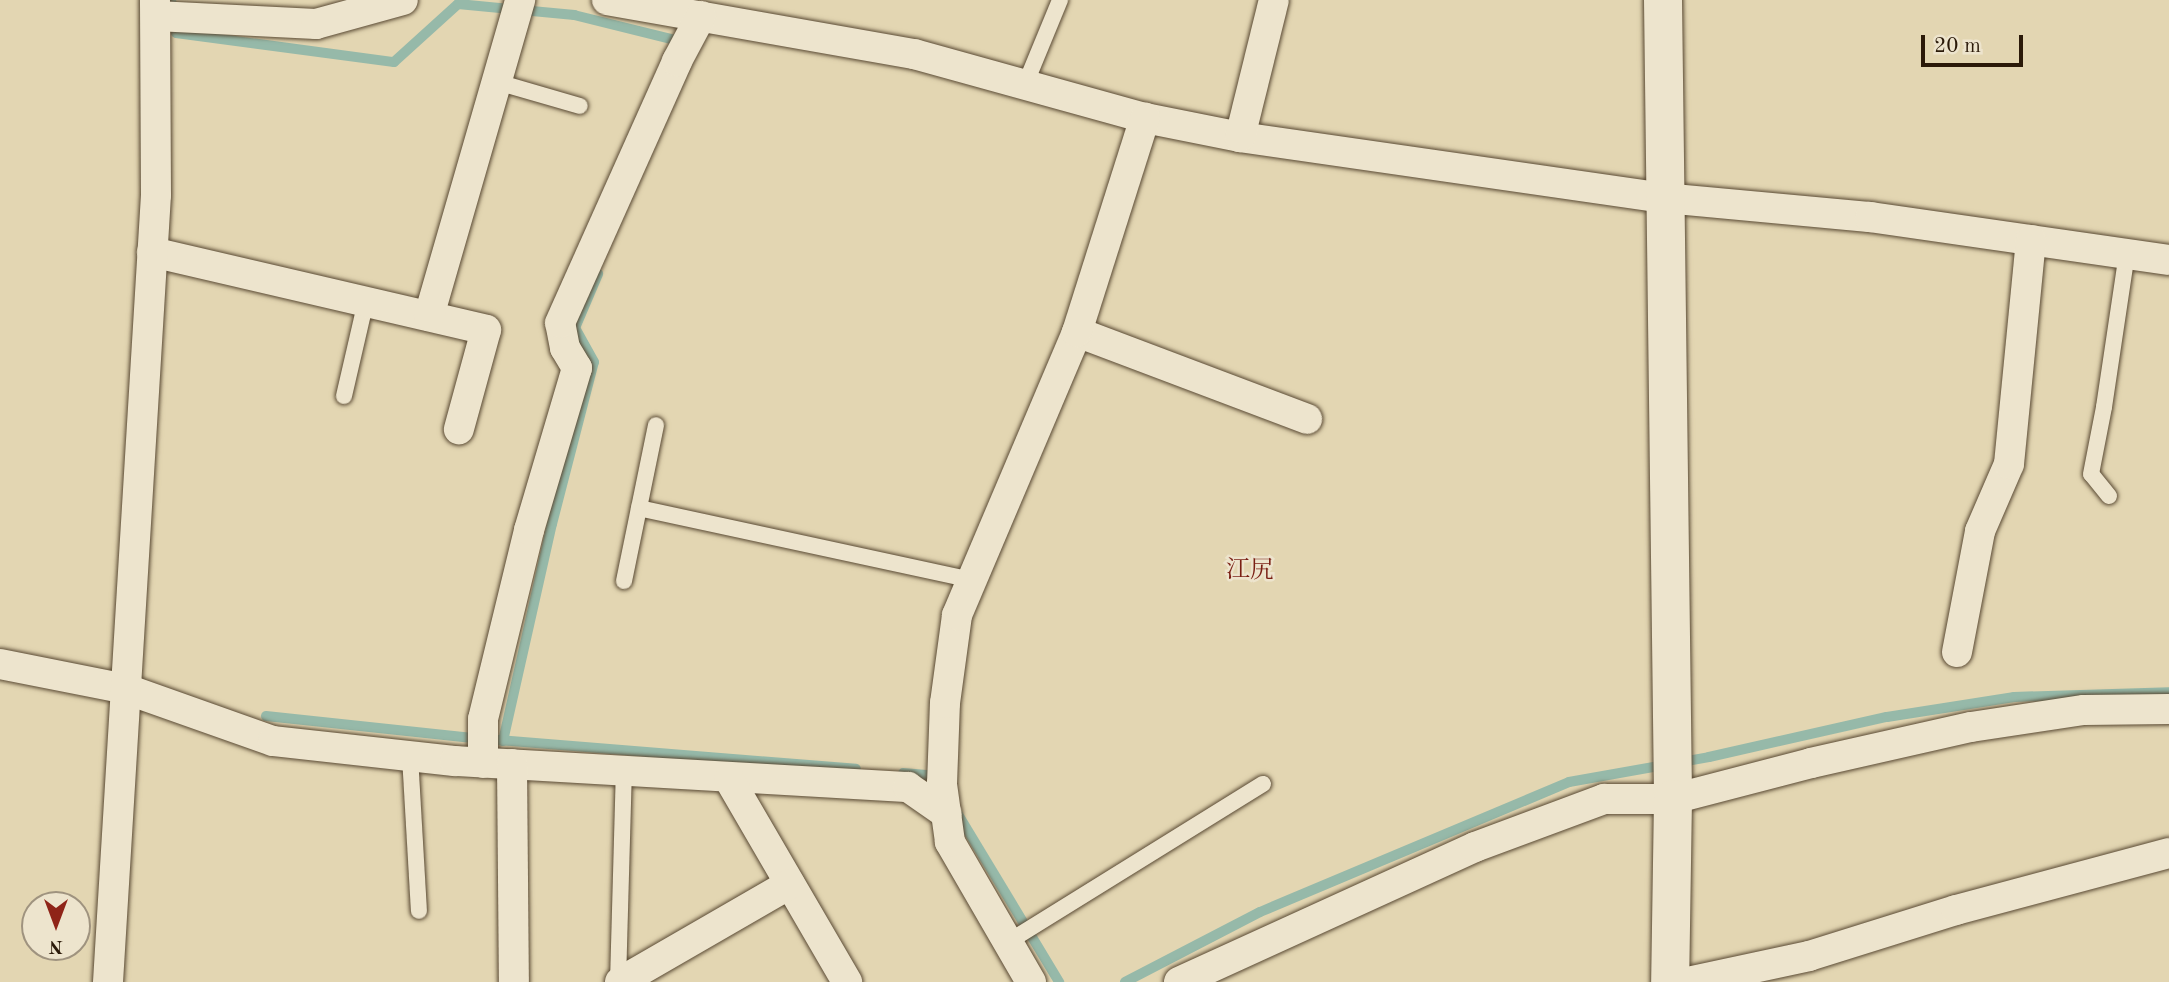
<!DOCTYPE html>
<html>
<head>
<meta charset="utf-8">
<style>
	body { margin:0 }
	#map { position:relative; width:2169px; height:982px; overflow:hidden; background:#e3d6b2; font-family:"Old Standard TT","Noto Serif JP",serif }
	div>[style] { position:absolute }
	.stream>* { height:10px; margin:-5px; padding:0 5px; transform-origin:5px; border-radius:5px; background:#96b9a9 }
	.roads { filter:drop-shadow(0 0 2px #594933) drop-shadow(0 0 2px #594933) }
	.lane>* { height:16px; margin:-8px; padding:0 8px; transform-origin:8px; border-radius:8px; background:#ede4cd }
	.street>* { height:30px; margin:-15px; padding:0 15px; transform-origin:15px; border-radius:15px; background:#ede4cd }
	.secondary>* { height:38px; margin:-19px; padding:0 19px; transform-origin:19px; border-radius:19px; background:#ede4cd }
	span { translate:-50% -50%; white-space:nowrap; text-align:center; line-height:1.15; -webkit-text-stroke:5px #ede4cd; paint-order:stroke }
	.quarter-label { font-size:24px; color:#7a1f14 }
	.north { position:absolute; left:21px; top:891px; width:70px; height:70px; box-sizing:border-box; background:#ede4cd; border:2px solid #9f937f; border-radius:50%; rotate:180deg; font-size:19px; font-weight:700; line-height:28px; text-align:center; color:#2b1a09 }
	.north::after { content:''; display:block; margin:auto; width:24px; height:32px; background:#8f2418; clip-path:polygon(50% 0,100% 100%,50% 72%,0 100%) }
	.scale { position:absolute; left:1921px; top:35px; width:102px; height:32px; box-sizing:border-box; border:4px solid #2b1a09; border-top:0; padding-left:9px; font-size:21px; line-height:24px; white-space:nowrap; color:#2b1a09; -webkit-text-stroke:5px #ede4cd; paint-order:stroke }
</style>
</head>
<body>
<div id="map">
	<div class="stream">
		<div style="left:171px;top:0;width:33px;rotate:81deg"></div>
		<div style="left:176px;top:33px;width:220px;rotate:7.6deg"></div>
		<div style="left:394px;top:62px;width:86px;rotate:-42.2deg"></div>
		<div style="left:458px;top:4px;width:117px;rotate:5.4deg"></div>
		<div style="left:574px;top:15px;width:112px;rotate:13.9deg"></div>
		<div style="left:266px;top:716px;width:217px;rotate:6.1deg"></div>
		<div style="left:498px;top:740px;width:359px;rotate:4.6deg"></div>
		<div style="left:503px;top:741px;width:222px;rotate:-77.3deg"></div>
		<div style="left:552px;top:524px;width:167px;rotate:-75.5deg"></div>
		<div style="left:594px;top:362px;width:39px;rotate:-119deg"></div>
		<div style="left:575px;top:328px;width:59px;rotate:-66.9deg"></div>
		<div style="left:903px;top:773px;width:32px;rotate:5deg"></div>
		<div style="left:935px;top:776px;width:4px;rotate:63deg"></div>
		<div style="left:956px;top:811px;width:200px;rotate:58.9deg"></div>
		<div style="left:1125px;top:982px;width:152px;rotate:-27.4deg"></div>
		<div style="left:1260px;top:912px;width:335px;rotate:-22.8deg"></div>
		<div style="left:1569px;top:782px;width:142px;rotate:-10.1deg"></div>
		<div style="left:1709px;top:757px;width:182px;rotate:-12.7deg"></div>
		<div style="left:1887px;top:717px;width:129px;rotate:-8.9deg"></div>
		<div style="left:2014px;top:697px;width:155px;rotate:-1.8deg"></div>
	</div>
	<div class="roads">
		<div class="lane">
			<div style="left:497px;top:82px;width:86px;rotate:16.1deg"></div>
			<div style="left:1025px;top:85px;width:92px;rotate:-67.6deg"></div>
			<div style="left:344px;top:396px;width:98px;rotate:-77deg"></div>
			<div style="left:2109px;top:496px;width:28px;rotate:-129deg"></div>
			<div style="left:2091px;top:474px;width:68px;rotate:-79deg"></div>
			<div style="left:2104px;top:407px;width:156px;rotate:-81.5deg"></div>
			<div style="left:639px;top:508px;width:341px;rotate:12.2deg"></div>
			<div style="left:624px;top:581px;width:159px;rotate:-78.4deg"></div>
			<div style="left:410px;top:756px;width:155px;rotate:86.7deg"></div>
			<div style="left:1008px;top:942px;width:300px;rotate:-31.8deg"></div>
			<div style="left:618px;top:982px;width:210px;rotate:-88.4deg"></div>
		</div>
		<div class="street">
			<div style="left:607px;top:0;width:312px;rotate:10deg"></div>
			<div style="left:914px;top:54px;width:240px;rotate:15.5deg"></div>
			<div style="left:1145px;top:118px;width:97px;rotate:11.3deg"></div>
			<div style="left:1240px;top:137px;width:428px;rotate:8.2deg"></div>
			<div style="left:1664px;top:198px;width:207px;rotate:5.3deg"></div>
			<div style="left:1870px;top:217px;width:302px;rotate:8.2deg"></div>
			<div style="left:156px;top:16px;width:160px;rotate:2.9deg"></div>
			<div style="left:316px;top:24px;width:90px;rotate:-15.4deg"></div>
			<div style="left:1240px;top:137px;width:141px;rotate:-76.1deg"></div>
			<div style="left:152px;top:252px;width:343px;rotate:13.1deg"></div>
			<div style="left:486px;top:330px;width:103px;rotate:105.3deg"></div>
			<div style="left:429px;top:316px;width:329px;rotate:-73.9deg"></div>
			<div style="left:1077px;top:332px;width:246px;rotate:20.7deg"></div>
			<div style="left:1957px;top:652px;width:123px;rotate:-79.2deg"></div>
			<div style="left:1980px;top:531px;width:73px;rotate:-66.6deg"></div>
			<div style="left:2009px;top:464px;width:225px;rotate:-84.4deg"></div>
			<div style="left:0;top:664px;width:128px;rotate:11.2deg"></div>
			<div style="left:126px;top:689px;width:156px;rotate:19.5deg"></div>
			<div style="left:273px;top:741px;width:183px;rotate:6.3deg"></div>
			<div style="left:455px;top:761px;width:454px;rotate:3.3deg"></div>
			<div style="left:908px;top:787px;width:47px;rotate:34.7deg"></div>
			<div style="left:483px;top:763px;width:44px;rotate:-90deg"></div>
			<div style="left:483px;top:719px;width:195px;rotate:-76.3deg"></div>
			<div style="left:529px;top:530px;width:169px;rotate:-73.5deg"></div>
			<div style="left:577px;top:368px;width:23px;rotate:-121deg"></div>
			<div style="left:565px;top:348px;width:25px;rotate:-101deg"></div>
			<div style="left:560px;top:323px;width:287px;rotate:-65.9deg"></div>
			<div style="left:677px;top:61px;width:51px;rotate:-61.9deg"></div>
			<div style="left:512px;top:764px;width:218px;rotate:89.5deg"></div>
			<div style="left:729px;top:779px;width:235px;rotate:59.8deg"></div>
			<div style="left:108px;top:982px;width:788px;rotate:-86.51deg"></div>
			<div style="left:156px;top:195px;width:195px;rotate:-90.3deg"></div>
			<div style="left:620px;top:982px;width:196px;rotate:-30deg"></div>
			<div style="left:1031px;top:982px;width:162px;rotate:-120.1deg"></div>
			<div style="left:950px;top:842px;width:59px;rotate:-97.9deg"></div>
			<div style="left:942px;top:784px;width:81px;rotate:-87.9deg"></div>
			<div style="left:945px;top:703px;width:89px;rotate:-82.2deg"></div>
			<div style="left:957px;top:615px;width:307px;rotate:-67deg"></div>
			<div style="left:1077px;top:332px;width:225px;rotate:-72.4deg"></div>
			<div style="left:1179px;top:982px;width:325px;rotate:-24.5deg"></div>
			<div style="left:1475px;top:847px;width:138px;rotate:-20.4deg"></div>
			<div style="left:1604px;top:799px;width:69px"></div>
			<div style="left:1673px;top:799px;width:143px;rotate:-14.6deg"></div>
			<div style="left:1811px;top:763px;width:164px;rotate:-12.7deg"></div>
			<div style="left:1971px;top:727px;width:114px;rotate:-8.6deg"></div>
			<div style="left:2084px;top:710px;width:85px;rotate:-0.7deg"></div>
			<div style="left:1688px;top:982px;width:124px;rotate:-12.1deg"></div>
			<div style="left:1809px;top:956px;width:154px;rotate:-17.4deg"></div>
			<div style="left:1956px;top:910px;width:220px;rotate:-15deg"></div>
		</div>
		<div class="secondary">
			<div style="left:1663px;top:0;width:799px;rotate:89.28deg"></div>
			<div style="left:1673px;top:799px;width:183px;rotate:90.9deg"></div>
		</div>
	</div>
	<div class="quarter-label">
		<span style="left:1250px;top:572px">江尻</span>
	</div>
	<div class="north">N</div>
	<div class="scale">20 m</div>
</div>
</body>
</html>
